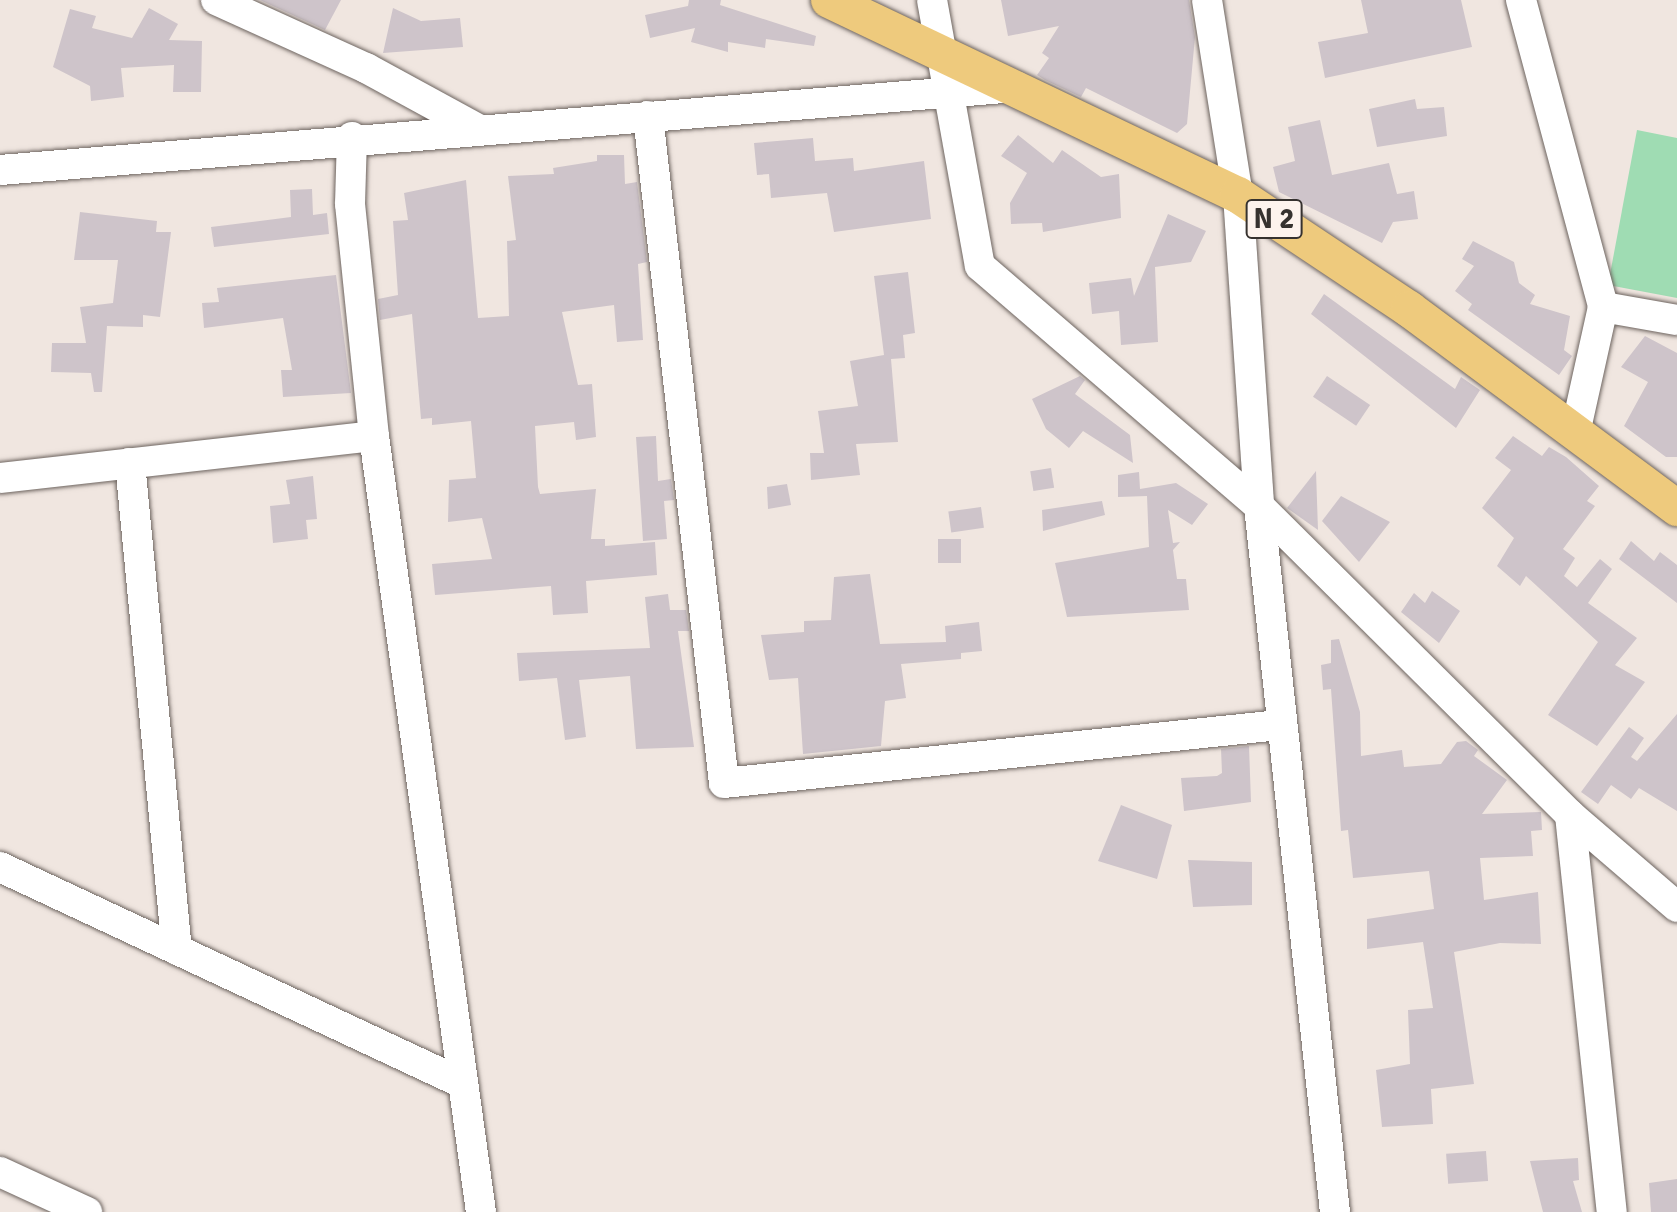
<!DOCTYPE html>
<html>
<head>
<meta charset="utf-8">
<style>
	body { margin:0 }
	#map { position:relative; width:1677px; height:1212px; overflow:hidden; background:#f0e6e0; font-family:Signika,sans-serif }
	div>[style] { position:absolute }
	.green>* { inset:0; background:#9fdcb3 }
	.building>* { inset:0; background:#cec4ca; transform-origin:0 0 }
	.roads { filter:drop-shadow(0 0 2px #6d645f) drop-shadow(0 0 2px #6d645f) }
	.minor>* { height:30px; margin:-15px; padding:0 15px; transform-origin:15px; border-radius:15px; background:#fff }
	.major>* { height:36px; margin:-18px; padding:0 18px; transform-origin:18px; border-radius:18px; background:#eeca7d }
	span { translate:-50% -50%; white-space:nowrap; text-align:center; line-height:1.15; -webkit-text-stroke:6px #fdf3ed; paint-order:stroke }
	.shield-label span { padding:2px 6px; background:#fdf3ed; border:2px solid; border-radius:6px; -webkit-text-stroke-width:0 }
	.shield-label { font-size:28px; color:#36322f; font-weight:700 }
</style>
</head>
<body>
<div id="map">
	<div class="green">
		<div style="clip-path:polygon(1637px 130px,1677px 138px,1677px 298px,1608px 285px)"></div>
	</div>
	<div class="building">
		<div style="clip-path:polygon(260px 0,341px 0,325px 30px)"></div>
		<div style="clip-path:polygon(689px 0,721px 0,720px 5px,816px 36px,814px 46px,766px 39px,765px 48px,728px 42px,728px 52px,691px 42px,695px 28px,650px 38px,645px 15px,688px 6px)"></div>
		<div style="clip-path:polygon(1001px 0,1189px 0,1195px 37px,1187px 124px,1177px 133px,1086px 88px,1081px 97px,1045px 80px,1037px 75px,1049px 58px,1042px 53px,1059px 26px,1008px 36px)"></div>
		<div style="clip-path:polygon(1361px 0,1461px 0,1472px 47px,1325px 78px,1318px 42px,1368px 33px)"></div>
		<div style="clip-path:polygon(149px 8px,178px 24px,169px 40px,202px 41px,201px 92px,173px 92px,174px 65px,121px 68px,124px 97px,91px 101px,90px 86px,53px 67px,70px 9px,96px 16px,92px 28px,132px 38px)"></div>
		<div style="clip-path:polygon(393px 8px,421px 21px,460px 18px,463px 47px,383px 53px)"></div>
		<div style="clip-path:polygon(1415px 99px,1417px 109px,1444px 107px,1447px 136px,1377px 147px,1369px 109px)"></div>
		<div style="clip-path:polygon(1320px 120px,1332px 175px,1389px 163px,1397px 194px,1414px 191px,1418px 219px,1393px 222px,1382px 243px,1279px 192px,1273px 167px,1295px 161px,1288px 127px)"></div>
		<div style="clip-path:polygon(1018px 135px,1053px 163px,1062px 150px,1101px 177px,1119px 174px,1121px 218px,1043px 232px,1042px 223px,1011px 224px,1010px 203px,1027px 173px,1001px 156px)"></div>
		<div style="clip-path:polygon(813px 138px,815px 161px,853px 158px,854px 171px,924px 161px,931px 219px,834px 232px,827px 193px,771px 198px,769px 174px,757px 175px,754px 143px)"></div>
		<div style="clip-path:polygon(597px 155px,624px 155px,625px 184px,637px 182px,647px 262px,638px 264px,643px 340px,617px 342px,614px 305px,562px 312px,578px 385px,592px 384px,596px 437px,576px 440px,574px 422px,535px 426px,538px 487px,540px 494px,596px 489px,591px 539px,605px 539px,605px 546px,655px 542px,657px 575px,586px 581px,588px 613px,553px 615px,551px 586px,435px 595px,432px 564px,492px 559px,482px 518px,448px 522px,449px 480px,476px 478px,471px 421px,432px 425px,432px 418px,421px 419px,412px 314px,380px 320px,378px 299px,398px 295px,393px 221px,408px 220px,404px 193px,466px 180px,478px 318px,509px 316px,507px 241px,516px 240px,508px 176px,554px 174px,553px 168px,597px 161px)"></div>
		<div style="clip-path:polygon(312px 189px,313px 215px,327px 213px,329px 234px,214px 247px,211px 227px,291px 217px,290px 190px)"></div>
		<div style="clip-path:polygon(80px 212px,157px 221px,156px 232px,171px 232px,160px 317px,143px 315px,143px 327px,107px 326px,102px 392px,94px 392px,91px 373px,51px 372px,52px 343px,86px 343px,80px 307px,113px 303px,118px 260px,74px 260px)"></div>
		<div style="clip-path:polygon(1168px 214px,1206px 231px,1191px 262px,1155px 267px,1158px 342px,1121px 345px,1119px 311px,1092px 314px,1089px 283px,1131px 278px,1134px 296px)"></div>
		<div style="clip-path:polygon(1473px 241px,1514px 262px,1519px 283px,1535px 295px,1530px 304px,1570px 316px,1564px 350px,1572px 356px,1559px 375px,1468px 310px,1472px 304px,1455px 291px,1474px 266px,1462px 259px)"></div>
		<div style="clip-path:polygon(908px 272px,915px 333px,903px 335px,905px 358px,891px 359px,898px 442px,856px 444px,860px 475px,811px 480px,810px 453px,824px 453px,818px 411px,858px 406px,850px 361px,884px 355px,874px 276px)"></div>
		<div style="clip-path:polygon(336px 275px,351px 393px,283px 397px,281px 370px,292px 370px,283px 318px,204px 328px,202px 303px,219px 302px,217px 288px)"></div>
		<div style="clip-path:polygon(1324px 294px,1455px 389px,1461px 377px,1480px 390px,1456px 428px,1311px 314px)"></div>
		<div style="clip-path:polygon(1645px 336px,1677px 353px,1677px 457px,1666px 457px,1624px 426px,1648px 382px,1621px 367px)"></div>
		<div style="clip-path:polygon(1080px 376px,1085px 380px,1075px 394px,1130px 435px,1133px 463px,1083px 431px,1069px 448px,1046px 429px,1032px 399px)"></div>
		<div style="left:1327px;top:376px;width:52px;height:25px;rotate:34deg"></div>
		<div style="clip-path:polygon(656px 436px,658px 481px,671px 479px,674px 500px,664px 501px,667px 539px,643px 541px,636px 437px)"></div>
		<div style="clip-path:polygon(1513px 436px,1542px 456px,1549px 447px,1566px 457px,1599px 486px,1587px 501px,1595px 506px,1563px 549px,1575px 558px,1564px 576px,1577px 587px,1600px 559px,1612px 569px,1588px 603px,1637px 638px,1615px 665px,1645px 682px,1597px 746px,1548px 715px,1598px 642px,1526px 576px,1520px 586px,1497px 566px,1514px 538px,1482px 508px,1511px 470px,1495px 458px)"></div>
		<div style="left:1051px;top:468px;width:20px;height:21px;rotate:81deg"></div>
		<div style="clip-path:polygon(1316px 471px,1318px 530px,1287px 508px)"></div>
		<div style="clip-path:polygon(1139px 472px,1140px 489px,1176px 483px,1208px 504px,1192px 525px,1168px 510px,1173px 543px,1180px 542px,1173px 550px,1177px 579px,1186px 579px,1189px 610px,1067px 617px,1055px 563px,1149px 547px,1147px 496px,1118px 497px,1118px 475px)"></div>
		<div style="clip-path:polygon(313px 476px,317px 519px,306px 520px,308px 539px,273px 543px,270px 506px,290px 504px,286px 480px)"></div>
		<div style="clip-path:polygon(787px 484px,791px 505px,768px 509px,767px 487px)"></div>
		<div style="clip-path:polygon(1341px 496px,1390px 522px,1359px 562px,1322px 521px)"></div>
		<div style="clip-path:polygon(1102px 501px,1105px 515px,1043px 531px,1042px 510px)"></div>
		<div style="left:981px;top:507px;width:21px;height:33px;rotate:82deg"></div>
		<div style="left:938px;top:539px;width:23px;height:24px"></div>
		<div style="clip-path:polygon(1631px 541px,1654px 561px,1660px 552px,1677px 565px,1677px 603px,1619px 559px)"></div>
		<div style="clip-path:polygon(870px 574px,880px 644px,946px 642px,945px 626px,979px 622px,982px 651px,961px 653px,961px 659px,901px 664px,906px 698px,885px 701px,881px 746px,803px 754px,798px 678px,769px 680px,761px 635px,804px 632px,804px 621px,831px 620px,834px 577px)"></div>
		<div style="clip-path:polygon(1432px 591px,1460px 611px,1439px 643px,1401px 612px,1414px 593px,1425px 603px)"></div>
		<div style="clip-path:polygon(668px 594px,670px 610px,686px 610px,689px 631px,678px 631px,694px 747px,636px 749px,630px 676px,579px 680px,586px 737px,565px 740px,557px 678px,519px 681px,517px 653px,650px 648px,645px 597px)"></div>
		<div style="clip-path:polygon(1339px 639px,1360px 712px,1361px 756px,1402px 750px,1404px 767px,1441px 764px,1457px 742px,1466px 741px,1478px 750px,1474px 756px,1507px 780px,1482px 814px,1541px 812px,1542px 830px,1531px 831px,1533px 856px,1480px 858px,1484px 900px,1538px 892px,1541px 944px,1500px 943px,1454px 952px,1474px 1084px,1431px 1089px,1433px 1124px,1382px 1127px,1376px 1070px,1410px 1064px,1408px 1010px,1433px 1008px,1423px 942px,1367px 949px,1367px 919px,1434px 909px,1429px 871px,1353px 878px,1348px 830px,1341px 831px,1331px 689px,1323px 690px,1321px 665px,1331px 663px,1331px 640px)"></div>
		<div style="clip-path:polygon(1677px 714px,1677px 811px,1639px 788px,1631px 799px,1611px 785px,1598px 804px,1581px 792px,1629px 727px,1644px 738px,1631px 757px,1637px 761px)"></div>
		<div style="clip-path:polygon(1249px 746px,1251px 802px,1184px 811px,1181px 778px,1217px 776px,1222px 773px,1221px 749px)"></div>
		<div style="clip-path:polygon(1121px 805px,1172px 825px,1157px 879px,1098px 861px)"></div>
		<div style="clip-path:polygon(1188px 860px,1252px 862px,1252px 905px,1193px 907px)"></div>
		<div style="left:1486px;top:1151px;width:30px;height:40px;rotate:86deg"></div>
		<div style="clip-path:polygon(1578px 1158px,1579px 1180px,1573px 1181px,1582px 1212px,1543px 1212px,1530px 1161px)"></div>
		<div style="clip-path:polygon(1677px 1179px,1677px 1212px,1651px 1212px,1649px 1183px)"></div>
	</div>
	<div class="roads">
		<div class="minor">
			<div style="left:216px;top:0;width:165px;rotate:24.4deg"></div>
			<div style="left:366px;top:68px;width:128px;rotate:28.6deg"></div>
			<div style="left:932px;top:0;width:270px;rotate:79.8deg"></div>
			<div style="left:980px;top:266px;width:368px;rotate:40.7deg"></div>
			<div style="left:1259px;top:506px;width:438px;rotate:44.8deg"></div>
			<div style="left:1570px;top:815px;width:141px;rotate:40.7deg"></div>
			<div style="left:1207px;top:0;width:197px;rotate:81deg"></div>
			<div style="left:1238px;top:195px;width:312px;rotate:86.1deg"></div>
			<div style="left:1259px;top:506px;width:710px;rotate:83.86deg"></div>
			<div style="left:1521px;top:0;width:318px;rotate:75deg"></div>
			<div style="left:1603px;top:307px;width:125px;rotate:102.5deg"></div>
			<div style="left:648px;top:116px;width:671px;rotate:83.5deg"></div>
			<div style="left:724px;top:783px;width:559px;rotate:-5.96deg"></div>
			<div style="left:352px;top:137px;width:67px;rotate:91.7deg"></div>
			<div style="left:350px;top:204px;width:233px;rotate:84.1deg"></div>
			<div style="left:374px;top:436px;width:783px;rotate:82.15deg"></div>
			<div style="left:0;top:170px;width:1020px;rotate:-4.67deg"></div>
			<div style="left:1603px;top:307px;width:75px;rotate:10deg"></div>
			<div style="left:130px;top:463px;width:489px;rotate:84.5deg"></div>
			<div style="left:0;top:478px;width:376px;rotate:-6.4deg"></div>
			<div style="left:1570px;top:815px;width:399px;rotate:84deg"></div>
			<div style="left:0;top:867px;width:510px;rotate:25.06deg"></div>
			<div style="left:0;top:1172px;width:96px;rotate:24.7deg"></div>
		</div>
		<div class="major">
			<div style="left:829px;top:0;width:453px;rotate:25.5deg"></div>
			<div style="left:1238px;top:195px;width:206px;rotate:33.7deg"></div>
			<div style="left:1409px;top:309px;width:334px;rotate:36.6deg"></div>
		</div>
	</div>
	<div class="shield-label">
		<span style="left:1274px;top:219px">N 2</span>
	</div>
</div>
</body>
</html>
